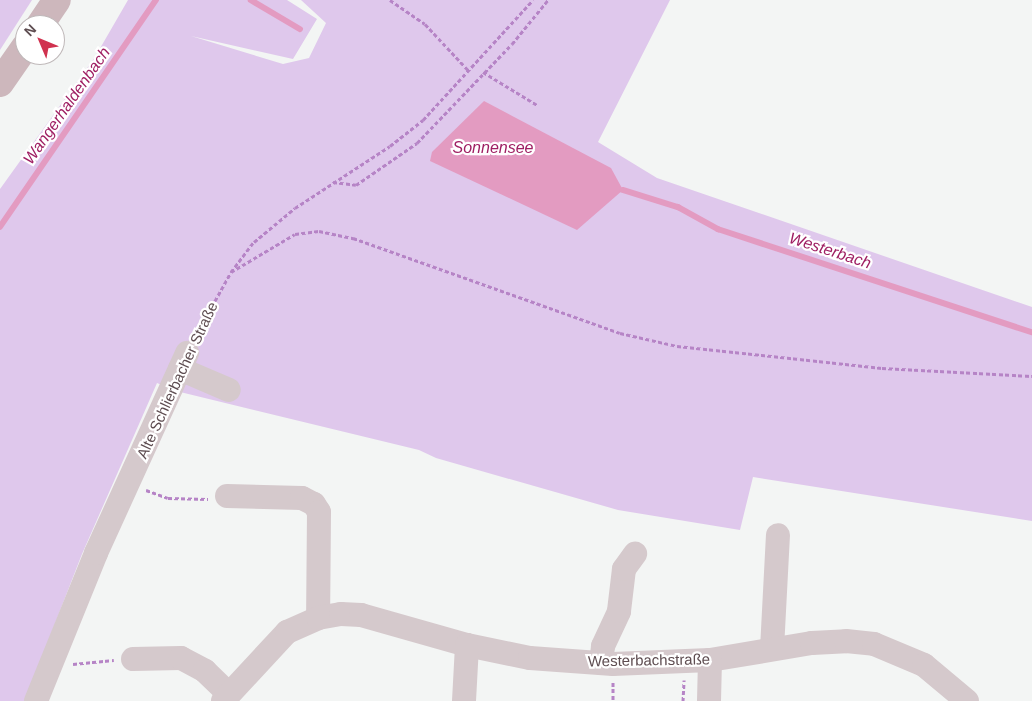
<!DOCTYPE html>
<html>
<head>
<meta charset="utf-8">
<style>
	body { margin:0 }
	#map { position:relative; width:1032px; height:701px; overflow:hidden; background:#f3f5f4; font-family:Arial,sans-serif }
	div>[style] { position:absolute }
	.green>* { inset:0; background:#dfc8ec }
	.water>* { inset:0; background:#e39bc1 }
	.stream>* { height:5.5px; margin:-2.75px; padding:0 2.75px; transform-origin:2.75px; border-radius:2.75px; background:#e39bc1 }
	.path>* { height:3px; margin-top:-1.5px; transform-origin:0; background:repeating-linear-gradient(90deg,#b684c6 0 4px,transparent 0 6.5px) }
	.minor>* { height:24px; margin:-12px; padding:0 12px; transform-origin:12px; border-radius:12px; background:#d5c9cc }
	.major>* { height:28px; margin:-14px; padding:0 14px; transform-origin:14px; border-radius:14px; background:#cdb7bc }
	span { translate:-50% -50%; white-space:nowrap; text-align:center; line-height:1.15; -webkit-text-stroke:4.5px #fff; paint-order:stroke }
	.street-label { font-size:15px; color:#5e4d51 }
	.water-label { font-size:16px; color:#9f1f63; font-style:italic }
	.north { position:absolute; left:15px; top:15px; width:50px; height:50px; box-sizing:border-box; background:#fff; border:1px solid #bfb8b9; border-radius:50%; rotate:315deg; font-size:14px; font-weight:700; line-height:20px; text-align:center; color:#5e4d51 }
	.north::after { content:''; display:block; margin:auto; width:18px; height:22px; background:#d0324f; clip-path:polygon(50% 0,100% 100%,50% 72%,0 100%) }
</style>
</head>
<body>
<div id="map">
	<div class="green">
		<div style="clip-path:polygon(0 0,32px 0,0 50px)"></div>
		<div style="clip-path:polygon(128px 0,287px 0,317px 19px,293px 59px,191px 36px,283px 64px,309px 58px,326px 23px,301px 0,670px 0,598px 142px,657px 178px,1032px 307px,1032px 521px,753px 477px,740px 530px,618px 510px,436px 458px,419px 450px,176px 391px,157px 383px,82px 554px,25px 701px,0 701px,0 189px,95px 57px)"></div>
	</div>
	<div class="water">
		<div style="clip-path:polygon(484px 101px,611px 168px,623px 190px,577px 230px,430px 161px,432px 152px)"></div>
	</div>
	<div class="stream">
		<div style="left:251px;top:0;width:57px;rotate:30.6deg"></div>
		<div style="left:623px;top:190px;width:58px;rotate:17.2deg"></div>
		<div style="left:678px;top:207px;width:46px;rotate:28.8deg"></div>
		<div style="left:718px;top:229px;width:330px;rotate:18.2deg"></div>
		<div style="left:0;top:227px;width:275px;rotate:-55.5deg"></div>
	</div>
	<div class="path">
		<div style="left:390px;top:0;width:42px;rotate:34.4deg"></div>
		<div style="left:425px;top:24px;width:64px;rotate:46.9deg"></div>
		<div style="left:483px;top:72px;width:63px;rotate:31.4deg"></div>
		<div style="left:333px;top:182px;width:23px;rotate:7deg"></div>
		<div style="left:356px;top:185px;width:74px;rotate:-34.5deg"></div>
		<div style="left:417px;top:143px;width:137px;rotate:-46.2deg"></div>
		<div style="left:512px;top:44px;width:57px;rotate:-50.7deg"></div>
		<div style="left:231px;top:272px;width:74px;rotate:-30.7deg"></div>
		<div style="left:295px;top:234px;width:24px;rotate:-7deg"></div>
		<div style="left:319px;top:231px;width:35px;rotate:12deg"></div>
		<div style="left:353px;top:238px;width:283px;rotate:19.6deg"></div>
		<div style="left:620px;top:333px;width:58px;rotate:12.8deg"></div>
		<div style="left:677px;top:346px;width:206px;rotate:6.1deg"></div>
		<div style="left:882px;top:368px;width:150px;rotate:3.1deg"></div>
		<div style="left:196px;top:335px;width:72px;rotate:-60.9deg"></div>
		<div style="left:231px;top:272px;width:38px;rotate:-53deg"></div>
		<div style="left:254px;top:242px;width:53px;rotate:-39.7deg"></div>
		<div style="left:295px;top:208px;width:113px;rotate:-33.1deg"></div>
		<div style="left:390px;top:146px;width:42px;rotate:-38.2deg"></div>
		<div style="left:423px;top:120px;width:163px;rotate:-47.5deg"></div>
		<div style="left:146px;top:490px;width:23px;rotate:20deg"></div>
		<div style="left:168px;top:498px;width:40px;rotate:1.4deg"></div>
		<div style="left:73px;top:664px;width:41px;rotate:-5.6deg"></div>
		<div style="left:613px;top:682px;width:19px;rotate:90deg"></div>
		<div style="left:683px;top:701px;width:21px;rotate:-87deg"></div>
	</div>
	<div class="minor">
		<div style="left:180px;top:369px;width:53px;rotate:23.2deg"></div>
		<div style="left:227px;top:496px;width:75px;rotate:1.5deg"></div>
		<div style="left:302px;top:498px;width:13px;rotate:27deg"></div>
		<div style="left:314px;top:504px;width:9px;rotate:58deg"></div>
		<div style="left:319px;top:512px;width:106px;rotate:90.5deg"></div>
		<div style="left:772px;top:649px;width:114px;rotate:-87deg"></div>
		<div style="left:133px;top:659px;width:48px;rotate:-1.2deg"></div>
		<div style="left:181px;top:658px;width:27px;rotate:28deg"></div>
		<div style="left:205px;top:671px;width:33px;rotate:44deg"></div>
		<div style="left:601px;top:663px;width:17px;rotate:-83deg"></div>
		<div style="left:603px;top:646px;width:38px;rotate:-65deg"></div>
		<div style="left:619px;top:611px;width:42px;rotate:-83.2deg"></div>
		<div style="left:624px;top:569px;width:19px;rotate:-54deg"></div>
		<div style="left:36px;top:701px;width:160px;rotate:-67.9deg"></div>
		<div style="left:96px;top:553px;width:220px;rotate:-65.5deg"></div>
		<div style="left:223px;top:701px;width:94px;rotate:-47.2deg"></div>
		<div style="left:287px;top:632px;width:34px;rotate:-24deg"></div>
		<div style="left:318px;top:618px;width:23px;rotate:-10deg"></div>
		<div style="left:341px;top:614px;width:20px;rotate:3deg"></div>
		<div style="left:361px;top:615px;width:110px;rotate:15.8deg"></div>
		<div style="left:467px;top:645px;width:64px;rotate:11.7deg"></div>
		<div style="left:530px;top:658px;width:83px;rotate:4.1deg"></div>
		<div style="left:613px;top:664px;width:97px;rotate:-2.4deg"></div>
		<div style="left:710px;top:660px;width:103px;rotate:-9.5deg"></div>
		<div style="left:812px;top:643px;width:34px;rotate:-3deg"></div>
		<div style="left:846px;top:641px;width:28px;rotate:6deg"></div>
		<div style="left:874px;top:644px;width:54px;rotate:22.8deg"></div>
		<div style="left:924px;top:665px;width:56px;rotate:39.9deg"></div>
		<div style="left:464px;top:701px;width:56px;rotate:-86.9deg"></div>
		<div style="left:709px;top:701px;width:41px;rotate:-88.6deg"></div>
	</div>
	<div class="major">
		<div style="left:40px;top:25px;width:30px;rotate:-56deg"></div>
		<div style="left:0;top:83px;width:44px;rotate:-55.2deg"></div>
	</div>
	<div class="street-label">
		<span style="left:177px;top:380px;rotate:-65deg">Alte Schlierbacher Straße</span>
		<span style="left:649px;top:660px;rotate:-1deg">Westerbachstraße</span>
	</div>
	<div class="water-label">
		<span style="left:67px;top:106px;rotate:-55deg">Wangerhaldenbach</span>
		<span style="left:493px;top:148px">Sonnensee</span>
		<span style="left:830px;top:251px;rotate:18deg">Westerbach</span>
	</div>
	<div class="north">N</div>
</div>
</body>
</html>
